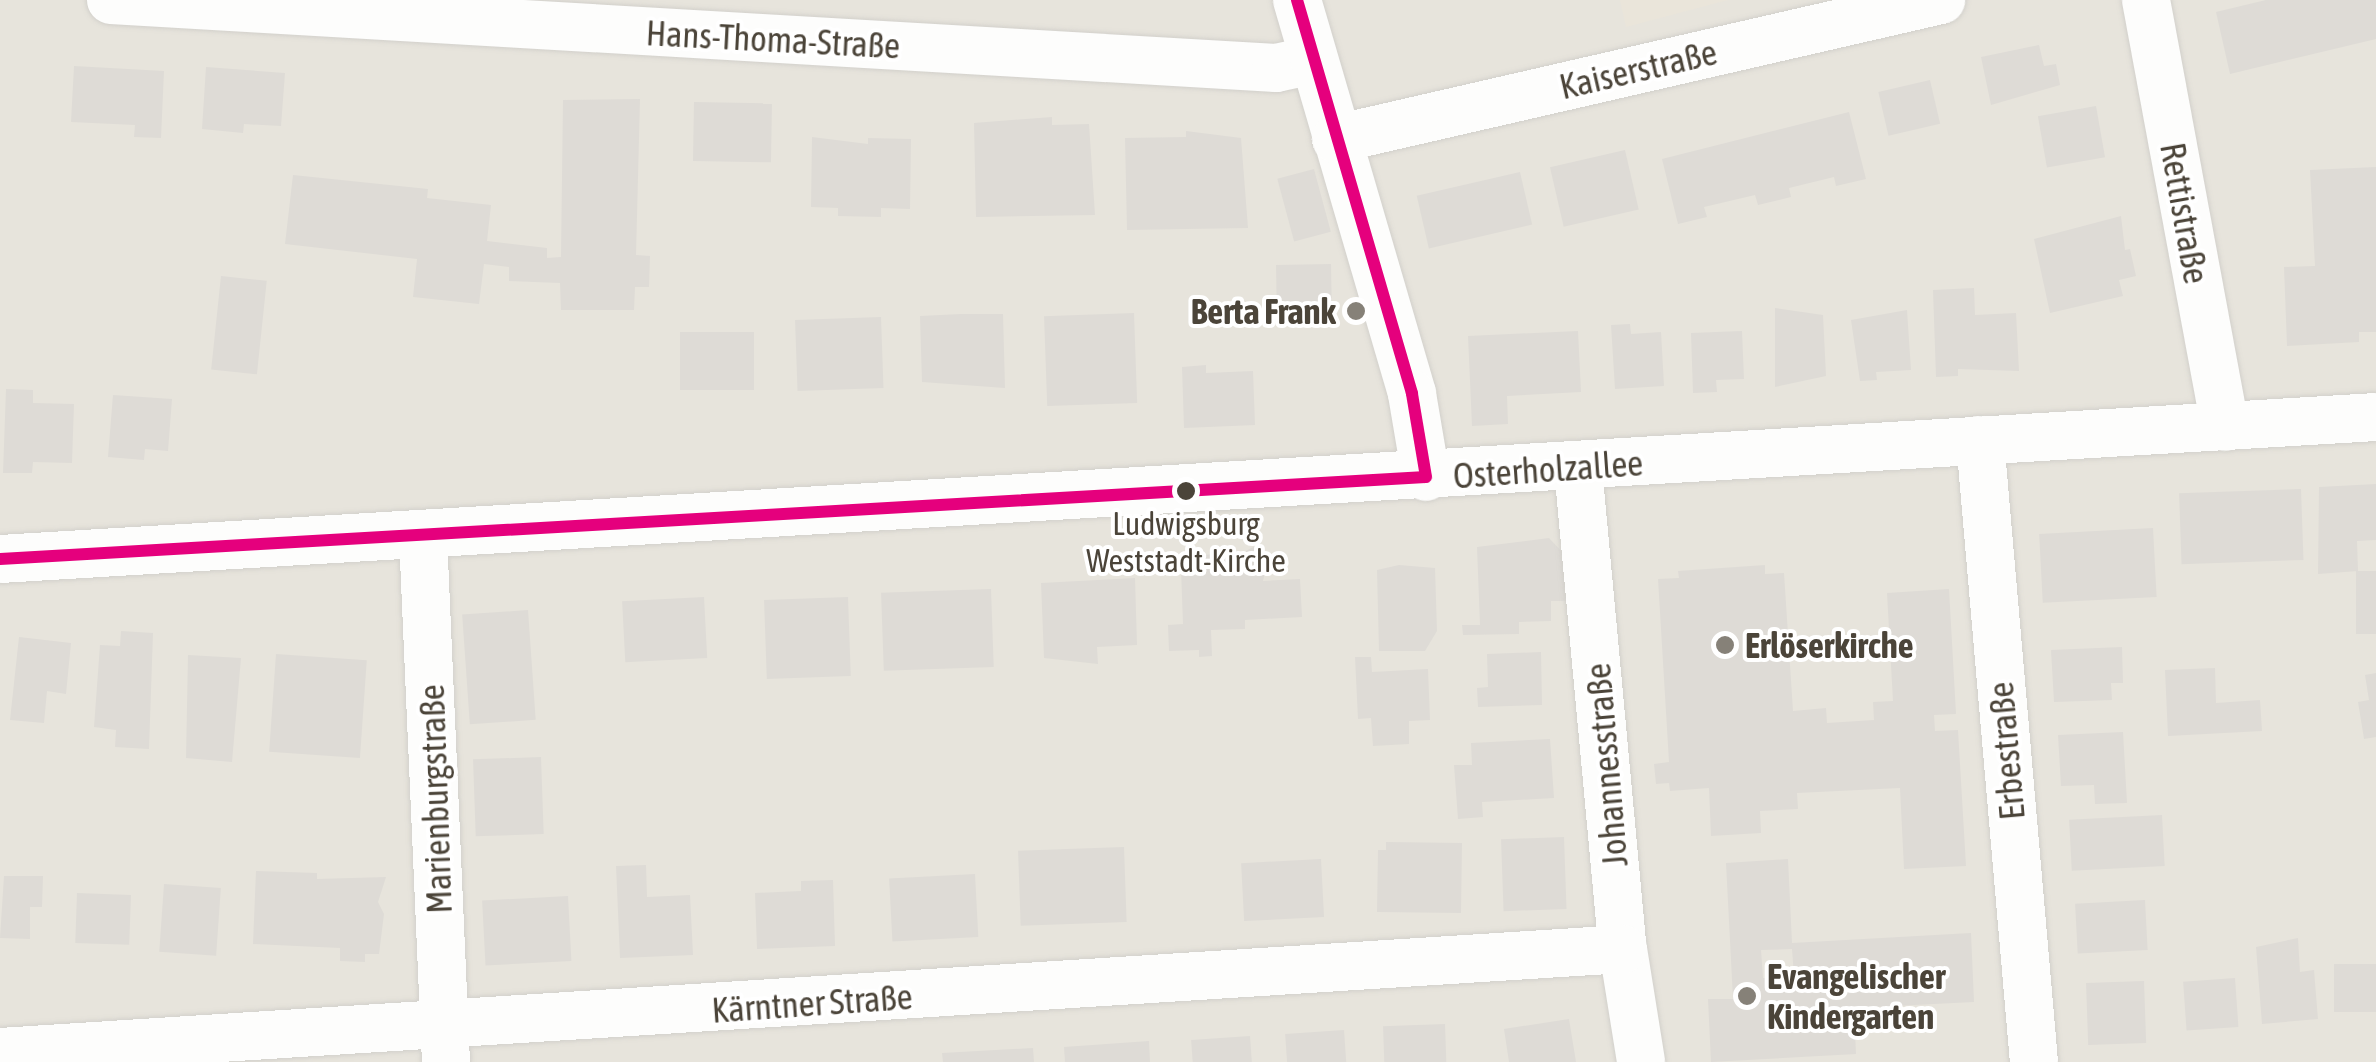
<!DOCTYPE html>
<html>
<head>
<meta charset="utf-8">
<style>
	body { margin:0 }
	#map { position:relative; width:2376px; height:1062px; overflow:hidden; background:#f4f2ee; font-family:"Asap Condensed",sans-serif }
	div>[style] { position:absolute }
	.residential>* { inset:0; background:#e7e4dc; transform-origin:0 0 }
	.education>* { inset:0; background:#eae5da }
	.building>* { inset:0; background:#dedbd6; transform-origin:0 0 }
	.roads { filter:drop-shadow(0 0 2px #d2d0cb) drop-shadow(0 0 2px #d2d0cb) }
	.minor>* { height:48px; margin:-24px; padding:0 24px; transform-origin:24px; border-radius:24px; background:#fdfdfc }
	.bus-1>* { height:12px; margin:-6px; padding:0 6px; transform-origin:6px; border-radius:6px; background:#e5007d }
	.dots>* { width:28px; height:28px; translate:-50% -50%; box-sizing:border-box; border:5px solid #fff; border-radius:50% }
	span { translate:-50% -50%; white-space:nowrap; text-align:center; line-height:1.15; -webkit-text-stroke:8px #fff; paint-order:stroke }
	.bus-label { font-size:32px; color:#4b4439 }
	.street-label { font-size:35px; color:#4b4439 }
	.poi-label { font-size:35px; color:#4b4439; font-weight:700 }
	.right { translate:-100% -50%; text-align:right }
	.left { translate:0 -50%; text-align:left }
</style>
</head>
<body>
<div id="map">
	<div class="residential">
		<div style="left:0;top:0;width:2376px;height:1062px"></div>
	</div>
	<div class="education">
		<div style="clip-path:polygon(1620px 0,1728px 0,1626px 27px)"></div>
	</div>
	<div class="building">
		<div style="clip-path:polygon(2266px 0,2376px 0,2376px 39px,2230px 74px,2216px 12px)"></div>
		<div style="clip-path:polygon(2039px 45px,2044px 66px,2056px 64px,2060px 85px,1991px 105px,1981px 57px)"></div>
		<div style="clip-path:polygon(74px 66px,164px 71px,161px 138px,134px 137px,135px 125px,71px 122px)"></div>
		<div style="clip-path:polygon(206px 67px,285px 73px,281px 126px,244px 124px,243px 133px,202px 129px)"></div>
		<div style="left:1930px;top:80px;width:45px;height:53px;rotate:77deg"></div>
		<div style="clip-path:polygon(640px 99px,636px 255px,650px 256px,649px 287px,635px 287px,634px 310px,561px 310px,560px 283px,509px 281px,509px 267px,484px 264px,479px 304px,413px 297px,417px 259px,285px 244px,293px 175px,428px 189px,427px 198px,491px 205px,487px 241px,547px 248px,547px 258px,561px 257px,563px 100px)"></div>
		<div style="left:694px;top:102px;width:78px;height:59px;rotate:1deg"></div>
		<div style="left:2096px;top:106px;width:52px;height:59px;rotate:80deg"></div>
		<div style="clip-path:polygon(1849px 112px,1866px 179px,1836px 186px,1834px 177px,1789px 188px,1791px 197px,1758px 205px,1755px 195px,1704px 207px,1707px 217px,1678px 224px,1662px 159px)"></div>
		<div style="clip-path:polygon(1052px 117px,1052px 125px,1089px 124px,1095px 215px,976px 217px,974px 123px)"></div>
		<div style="clip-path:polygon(1186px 131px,1241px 138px,1248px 228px,1127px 230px,1125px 138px,1186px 137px)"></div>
		<div style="clip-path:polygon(812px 137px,868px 144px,868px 138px,911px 139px,910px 209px,881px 208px,881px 217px,838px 216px,838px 208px,811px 207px)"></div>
		<div style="left:1625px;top:150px;width:61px;height:77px;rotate:77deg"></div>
		<div style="clip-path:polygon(2376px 167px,2376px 332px,2359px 332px,2359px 342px,2287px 346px,2284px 267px,2315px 266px,2310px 170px)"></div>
		<div style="left:1314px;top:169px;width:65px;height:38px;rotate:75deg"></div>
		<div style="left:1520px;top:172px;width:54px;height:106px;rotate:77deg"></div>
		<div style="clip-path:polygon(2121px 216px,2125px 250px,2130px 249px,2136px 276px,2119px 280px,2123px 296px,2050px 313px,2034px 239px)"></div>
		<div style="left:1331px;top:264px;width:50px;height:55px;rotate:89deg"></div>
		<div style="left:221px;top:276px;width:46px;height:94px;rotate:6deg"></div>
		<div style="clip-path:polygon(1974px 288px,1975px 315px,2016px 313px,2019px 371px,1958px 369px,1958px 376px,1936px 377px,1933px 290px)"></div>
		<div style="clip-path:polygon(1775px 308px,1823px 315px,1826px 376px,1775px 387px)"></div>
		<div style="clip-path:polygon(1907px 310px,1911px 370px,1876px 372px,1877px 380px,1860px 381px,1851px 320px)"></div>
		<div style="left:1134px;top:313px;width:90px;height:90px;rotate:88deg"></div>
		<div style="clip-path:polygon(961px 314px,1003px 314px,1005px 388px,922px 382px,920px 316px)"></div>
		<div style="left:881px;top:317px;width:71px;height:86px;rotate:88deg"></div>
		<div style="clip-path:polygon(1630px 324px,1631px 334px,1661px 332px,1664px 386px,1615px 389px,1611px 325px)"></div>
		<div style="clip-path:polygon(1578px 331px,1581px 392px,1507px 396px,1508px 424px,1472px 426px,1468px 336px)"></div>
		<div style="clip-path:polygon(1742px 331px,1744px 379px,1716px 380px,1717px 392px,1693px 393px,1691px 333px)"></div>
		<div style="left:754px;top:332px;width:58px;height:74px;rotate:90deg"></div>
		<div style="clip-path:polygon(1206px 365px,1206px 373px,1253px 371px,1255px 425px,1184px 428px,1182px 367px)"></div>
		<div style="clip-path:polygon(6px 389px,33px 390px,33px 403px,74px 404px,72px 463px,33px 462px,32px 473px,3px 473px)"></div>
		<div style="clip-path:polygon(113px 395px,172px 399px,168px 451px,145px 449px,144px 460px,108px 457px)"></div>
		<div style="clip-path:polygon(2376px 484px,2376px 540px,2357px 541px,2358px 571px,2318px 574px,2319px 487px)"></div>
		<div style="left:2301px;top:489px;width:71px;height:122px;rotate:88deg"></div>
		<div style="left:2153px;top:528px;width:69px;height:114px;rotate:87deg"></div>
		<div style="clip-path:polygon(1549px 538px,1568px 558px,1569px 601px,1551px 601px,1551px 621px,1519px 622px,1519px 634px,1463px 635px,1462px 625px,1480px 625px,1477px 547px)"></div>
		<div style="clip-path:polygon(1255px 546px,1269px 554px,1263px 581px,1300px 579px,1302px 617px,1245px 620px,1245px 629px,1211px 630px,1212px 656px,1199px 657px,1199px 650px,1169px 651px,1168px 625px,1183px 624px,1181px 569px,1173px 564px,1181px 552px,1189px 557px,1237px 551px,1237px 556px)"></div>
		<div style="clip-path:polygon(1399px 565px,1435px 568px,1437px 631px,1425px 651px,1379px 651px,1377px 570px)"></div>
		<div style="clip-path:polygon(1765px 565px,1765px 574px,1784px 573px,1793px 711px,1826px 708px,1827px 723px,1874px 720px,1873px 702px,1893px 701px,1887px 593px,1949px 589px,1956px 714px,1934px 715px,1935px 731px,1958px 730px,1966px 866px,1904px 869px,1900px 788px,1797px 793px,1798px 809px,1760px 811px,1761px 833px,1711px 836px,1709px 788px,1670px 791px,1669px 783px,1656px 784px,1654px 764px,1669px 762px,1658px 579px,1679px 578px,1678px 571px)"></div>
		<div style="left:2376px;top:571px;width:63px;height:20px;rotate:90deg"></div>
		<div style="clip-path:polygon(1135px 578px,1137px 645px,1097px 647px,1098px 664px,1044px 658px,1041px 583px)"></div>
		<div style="left:991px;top:589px;width:78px;height:110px;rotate:88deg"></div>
		<div style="left:704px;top:597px;width:61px;height:82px;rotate:87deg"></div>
		<div style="left:848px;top:597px;width:79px;height:84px;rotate:88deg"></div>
		<div style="left:528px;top:610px;width:110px;height:66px;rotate:86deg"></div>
		<div style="clip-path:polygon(121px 631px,153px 633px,149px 749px,115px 747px,116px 730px,94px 727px,100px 645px,120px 646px)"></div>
		<div style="clip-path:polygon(19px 637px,71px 643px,66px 694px,47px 691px,44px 723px,10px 720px)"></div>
		<div style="clip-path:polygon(2122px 647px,2123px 683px,2111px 683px,2112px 700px,2054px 702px,2051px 650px)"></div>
		<div style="clip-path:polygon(1541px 652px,1542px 705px,1478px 707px,1477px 688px,1488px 687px,1487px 654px)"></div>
		<div style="left:276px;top:654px;width:91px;height:98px;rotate:4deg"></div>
		<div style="clip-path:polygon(188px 655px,241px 658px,232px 762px,186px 758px)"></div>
		<div style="clip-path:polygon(1355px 657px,1371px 657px,1372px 672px,1428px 669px,1430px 720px,1409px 721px,1409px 744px,1373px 746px,1371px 718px,1358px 719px)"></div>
		<div style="clip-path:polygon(2215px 668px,2216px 703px,2260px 700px,2262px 731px,2168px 736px,2165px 670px)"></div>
		<div style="clip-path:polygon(2376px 673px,2376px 737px,2364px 739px,2358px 702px,2369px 700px,2365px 675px)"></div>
		<div style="clip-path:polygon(2123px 732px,2127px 803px,2095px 804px,2094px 785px,2061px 786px,2058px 735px)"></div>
		<div style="clip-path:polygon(1550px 739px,1554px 798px,1482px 802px,1483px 817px,1458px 819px,1454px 765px,1472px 765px,1471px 743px)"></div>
		<div style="left:541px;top:757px;width:77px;height:68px;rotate:88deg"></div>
		<div style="left:2162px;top:815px;width:51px;height:93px;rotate:87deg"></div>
		<div style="left:1564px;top:837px;width:72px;height:63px;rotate:88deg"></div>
		<div style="clip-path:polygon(1386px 842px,1462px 843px,1461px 913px,1377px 912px,1378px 850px,1386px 850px)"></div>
		<div style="left:1124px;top:847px;width:75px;height:106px;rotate:88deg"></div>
		<div style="left:1321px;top:859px;width:58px;height:80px;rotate:87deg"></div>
		<div style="clip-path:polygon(evenodd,1788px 859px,1792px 943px,1971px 933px,1974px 1002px,1854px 1008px,1856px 1054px,1711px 1062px,1708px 999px,1733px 999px,1726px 863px,1788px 859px,1792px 949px,1794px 976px,1763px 978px,1761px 950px,1792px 949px)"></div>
		<div style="clip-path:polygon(646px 865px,647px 897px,690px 895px,693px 955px,620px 958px,616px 866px)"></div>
		<div style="clip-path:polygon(256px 871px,317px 873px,317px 879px,386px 877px,378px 902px,384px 914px,379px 954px,365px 954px,365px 962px,340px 961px,340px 948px,253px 944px)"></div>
		<div style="left:975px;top:874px;width:63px;height:86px;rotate:87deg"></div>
		<div style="clip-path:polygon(4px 876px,43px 876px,42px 907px,30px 907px,30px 939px,0 938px)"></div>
		<div style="clip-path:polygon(833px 880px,835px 946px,757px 949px,755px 893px,801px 891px,801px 881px)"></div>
		<div style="left:164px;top:884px;width:57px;height:68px;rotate:4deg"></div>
		<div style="left:77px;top:893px;width:54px;height:50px;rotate:2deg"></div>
		<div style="left:568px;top:896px;width:65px;height:86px;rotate:87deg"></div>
		<div style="left:2145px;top:900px;width:50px;height:70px;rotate:87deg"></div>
		<div style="clip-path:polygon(2298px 938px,2300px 972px,2314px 970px,2318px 1019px,2262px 1024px,2256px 947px)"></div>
		<div style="left:2376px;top:964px;width:48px;height:42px;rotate:90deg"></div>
		<div style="left:2235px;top:978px;width:49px;height:52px;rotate:86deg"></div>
		<div style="left:2144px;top:981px;width:62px;height:58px;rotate:88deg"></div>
		<div style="clip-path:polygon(1569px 1019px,1576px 1062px,1509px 1062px,1504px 1029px)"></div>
		<div style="left:1445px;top:1024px;width:38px;height:62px;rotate:88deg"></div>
		<div style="left:1344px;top:1030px;width:32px;height:59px;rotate:86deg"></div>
		<div style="left:1250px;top:1036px;width:26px;height:59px;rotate:86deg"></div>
		<div style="clip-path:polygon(1149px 1041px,1150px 1062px,1065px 1062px,1064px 1047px)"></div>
		<div style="clip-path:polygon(1033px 1048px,1034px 1062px,943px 1062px,942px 1053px)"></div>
	</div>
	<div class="roads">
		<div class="minor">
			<div style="left:111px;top:0;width:1167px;rotate:3.34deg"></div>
			<div style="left:1276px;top:68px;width:38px;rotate:-12deg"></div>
			<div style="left:1297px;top:0;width:410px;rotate:73.7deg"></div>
			<div style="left:1412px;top:394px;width:84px;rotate:80.4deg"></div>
			<div style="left:2146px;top:0;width:434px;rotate:79.5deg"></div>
			<div style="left:1336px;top:139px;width:621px;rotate:-12.94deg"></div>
			<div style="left:1980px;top:440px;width:624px;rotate:85.04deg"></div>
			<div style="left:1578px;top:468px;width:483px;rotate:84.7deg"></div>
			<div style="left:1623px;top:949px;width:114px;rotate:80.9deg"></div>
			<div style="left:423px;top:536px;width:527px;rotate:87.5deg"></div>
			<div style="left:0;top:559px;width:2380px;rotate:-3.42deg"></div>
			<div style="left:0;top:1052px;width:1626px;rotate:-3.63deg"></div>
		</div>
	</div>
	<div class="bus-1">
		<div style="left:1297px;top:0;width:410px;rotate:73.7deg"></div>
		<div style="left:1412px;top:394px;width:84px;rotate:80.4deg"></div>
		<div style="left:0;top:559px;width:1428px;rotate:-3.29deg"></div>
	</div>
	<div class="dots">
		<div style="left:1356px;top:311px;background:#868178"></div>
		<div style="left:1186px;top:491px;background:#4b4439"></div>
		<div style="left:1725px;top:645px;background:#868178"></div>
		<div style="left:1747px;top:996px;background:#868178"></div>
	</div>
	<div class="bus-label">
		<span style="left:1186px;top:543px">Ludwigsburg<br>Weststadt-Kirche</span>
	</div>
	<div class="street-label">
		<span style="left:773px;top:39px;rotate:3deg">Hans-Thoma-Straße</span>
		<span style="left:1638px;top:69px;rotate:-13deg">Kaiserstraße</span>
		<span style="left:2185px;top:213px;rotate:80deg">Rettistraße</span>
		<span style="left:1548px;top:469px;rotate:-4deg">Osterholzallee</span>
		<span style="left:2006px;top:751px;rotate:-95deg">Erbestraße</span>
		<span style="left:1606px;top:765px;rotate:-95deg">Johannesstraße</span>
		<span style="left:435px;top:799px;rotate:-92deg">Marienburgstraße</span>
		<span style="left:812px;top:1003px;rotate:-4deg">Kärntner Straße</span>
	</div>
	<div class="poi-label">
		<span class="right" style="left:1336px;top:311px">Berta Frank</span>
		<span class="left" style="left:1745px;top:645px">Erlöserkirche</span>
		<span class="left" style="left:1767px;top:996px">Evangelischer<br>Kindergarten</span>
	</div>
</div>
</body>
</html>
